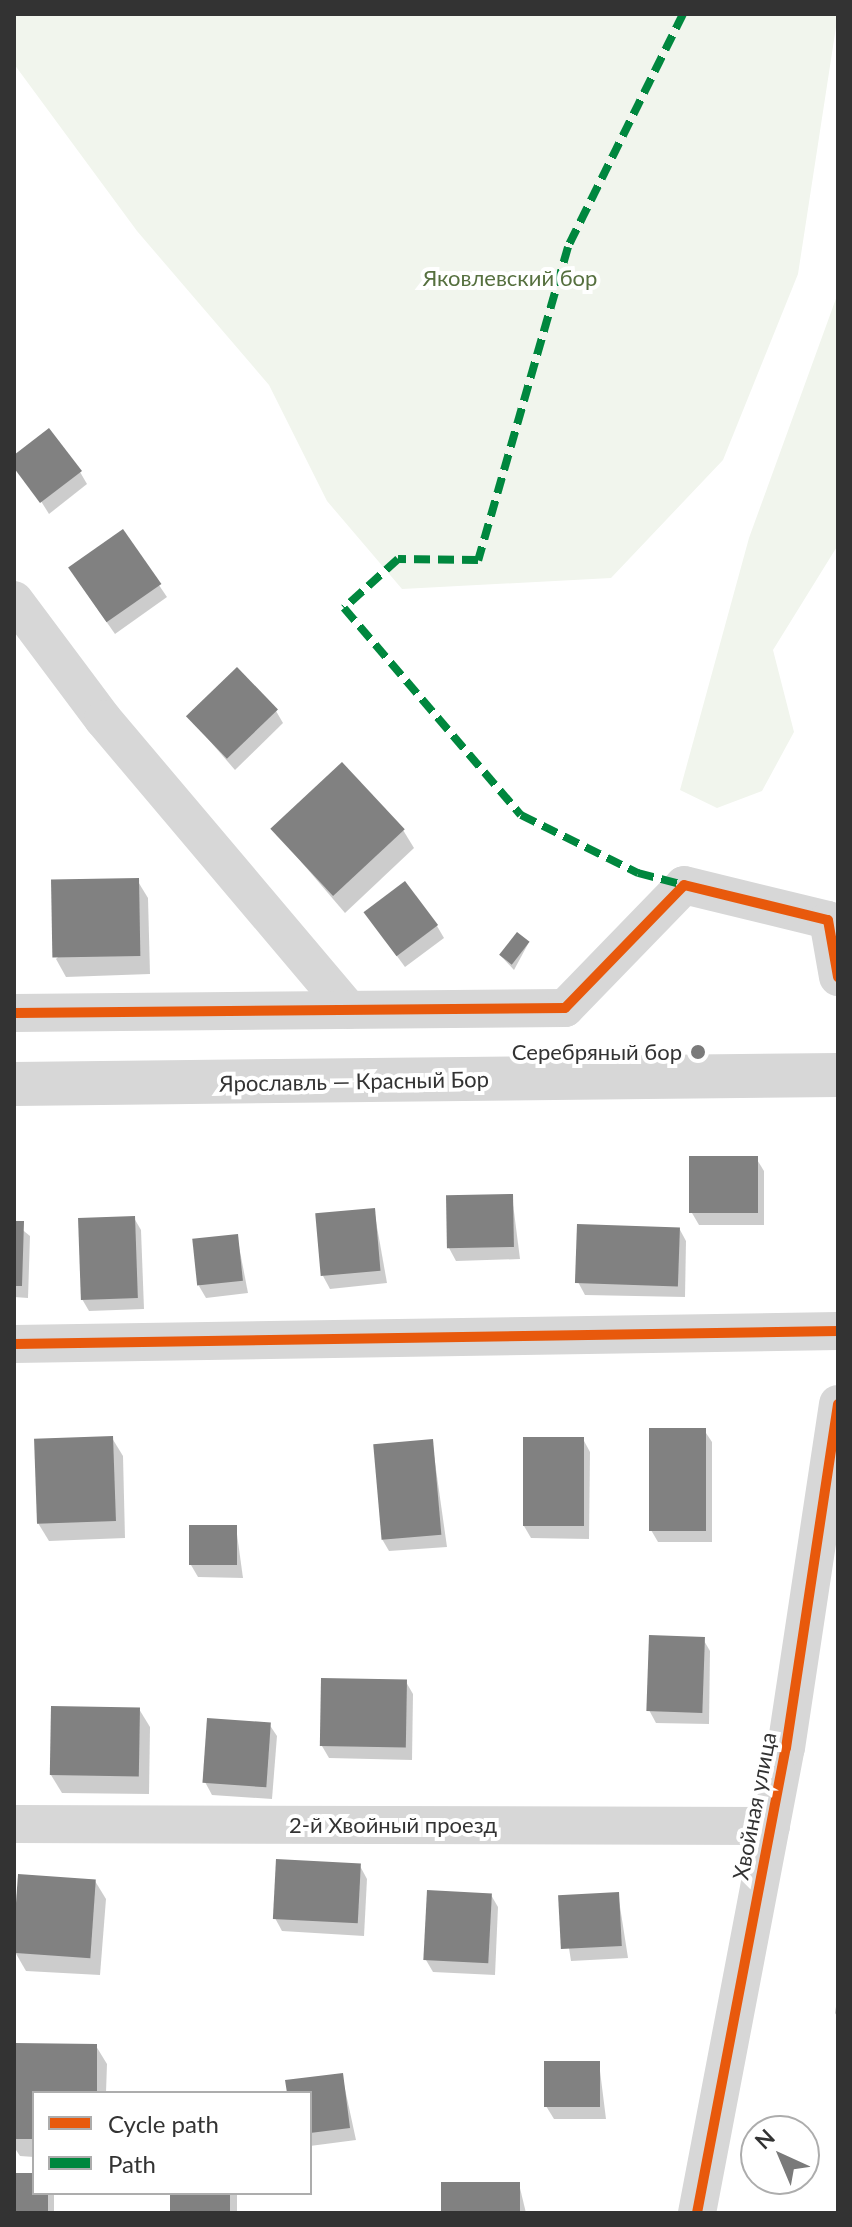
<!DOCTYPE html>
<html>
<head>
<meta charset="utf-8">
<style>
	body { margin:0 }
	#map { position:relative; width:852px; height:2227px; overflow:hidden; background:#fff; font-family:Lato,sans-serif }
	div>[style] { position:absolute }
	.green>* { inset:0; background:#f1f5ed }
	.shadow>* { inset:0; background:#0003; transform-origin:0 0 }
	.building>* { inset:0; background:#818181; transform-origin:0 0 }
	.minor>* { height:38px; margin:-19px; padding:0 19px; transform-origin:19px; border-radius:19px; background:#d7d7d7 }
	.tertiary>* { height:44px; margin:-22px; padding:0 22px; transform-origin:22px; border-radius:22px; background:#d7d7d7 }
	.quiet>* { height:8px; margin-top:-4px; transform-origin:0; background:repeating-linear-gradient(90deg,#00873e 0 16px,transparent 0 24px) }
	.cycleway>* { height:10px; margin:-5px; padding:0 5px; transform-origin:5px; border-radius:5px; background:#e8590c }
	.dots>* { width:22px; height:22px; translate:-50% -50%; box-sizing:border-box; border:4px solid #fff; border-radius:50% }
	span { translate:-50% -50%; white-space:nowrap; text-align:center; line-height:1.15; -webkit-text-stroke:8px #fff; paint-order:stroke }
	.park-label { font-size:22px; color:#56703f }
	.poi-label { font-size:22px; color:#333 }
	.right { translate:-100% -50%; text-align:right }
	.street-label { font-size:22px; color:#333 }
	.frame { position:absolute; inset:0; border:16px solid #333; pointer-events:none }
	.legend { position:absolute; left:32px; top:2091px; width:280px; height:104px; box-sizing:border-box; background:#fff; border:2px solid #adadad; margin:0; padding:10px 14px; list-style:none; font-size:24px; color:#333 }
	.legend li { display:flex; align-items:center; gap:16px; height:40px }
	.legend b { width:40px; border:2px solid #adadad }
	.north { position:absolute; left:740px; top:2115px; width:80px; height:80px; box-sizing:border-box; background:#fff; border:2px solid #adadad; border-radius:50%; rotate:316deg; font-size:22px; font-weight:700; line-height:32px; text-align:center; color:#333 }
	.north::after { content:''; display:block; margin:auto; width:28px; height:36px; background:#7a7a7a; clip-path:polygon(50% 0,100% 100%,50% 72%,0 100%) }
</style>
</head>
<body>
<div id="map">
	<div class="green">
		<div style="clip-path:polygon(14px 14px,838px 14px,798px 274px,723px 460px,611px 578px,402px 589px,327px 501px,269px 385px,137px 231px,14px 64px)"></div>
		<div style="clip-path:polygon(838px 293px,838px 545px,773px 650px,794px 732px,762px 791px,717px 808px,680px 790px,749px 538px)"></div>
	</div>
	<div class="shadow">
		<div style="clip-path:polygon(14px 458px,80px 472px,87px 484px,49px 514px)"></div>
		<div style="clip-path:polygon(123px 532px,167px 597px,115px 634px,78px 581px)"></div>
		<div style="clip-path:polygon(276px 711px,283px 723px,235px 770px,189px 717px)"></div>
		<div style="clip-path:polygon(274px 830px,403px 830px,414px 848px,345px 913px)"></div>
		<div style="clip-path:polygon(137px 880px,148px 898px,150px 974px,66px 977px,56px 959px)"></div>
		<div style="clip-path:polygon(366px 914px,437px 926px,444px 938px,405px 967px)"></div>
		<div style="clip-path:polygon(528px 944px,514px 970px,500px 955px)"></div>
		<div style="clip-path:polygon(756px 1158px,764px 1171px,764px 1225px,699px 1225px,692px 1213px)"></div>
		<div style="clip-path:polygon(512px 1196px,520px 1259px,456px 1261px,449px 1248px)"></div>
		<div style="clip-path:polygon(374px 1210px,387px 1283px,330px 1289px,323px 1276px)"></div>
		<div style="clip-path:polygon(134px 1218px,141px 1230px,144px 1309px,89px 1311px,82px 1299px)"></div>
		<div style="clip-path:polygon(14px 1223px,30px 1236px,28px 1298px,14px 1297px)"></div>
		<div style="clip-path:polygon(679px 1228px,686px 1241px,685px 1297px,585px 1295px,578px 1282px)"></div>
		<div style="clip-path:polygon(237px 1236px,248px 1293px,206px 1298px,199px 1286px)"></div>
		<div style="clip-path:polygon(704px 1430px,712px 1442px,712px 1542px,658px 1542px,651px 1530px)"></div>
		<div style="clip-path:polygon(112px 1438px,123px 1456px,125px 1538px,49px 1541px,38px 1523px)"></div>
		<div style="clip-path:polygon(583px 1439px,590px 1452px,589px 1539px,531px 1538px,524px 1526px)"></div>
		<div style="clip-path:polygon(432px 1441px,447px 1547px,389px 1551px,382px 1539px)"></div>
		<div style="clip-path:polygon(236px 1527px,243px 1578px,198px 1577px,191px 1565px)"></div>
		<div style="clip-path:polygon(703px 1639px,710px 1651px,709px 1724px,656px 1723px,649px 1710px)"></div>
		<div style="clip-path:polygon(406px 1682px,413px 1694px,412px 1760px,329px 1758px,322px 1746px)"></div>
		<div style="clip-path:polygon(139px 1709px,150px 1727px,149px 1794px,62px 1793px,51px 1775px)"></div>
		<div style="clip-path:polygon(269px 1724px,277px 1736px,272px 1799px,212px 1795px,205px 1782px)"></div>
		<div style="clip-path:polygon(360px 1866px,367px 1879px,364px 1936px,282px 1931px,275px 1918px)"></div>
		<div style="clip-path:polygon(95px 1881px,106px 1899px,100px 1975px,26px 1971px,15px 1952px)"></div>
		<div style="clip-path:polygon(618px 1894px,628px 1958px,571px 1961px,561px 1897px)"></div>
		<div style="clip-path:polygon(491px 1895px,498px 1907px,495px 1975px,433px 1972px,426px 1960px)"></div>
		<div style="clip-path:polygon(838px 1994px,838px 2018px,835px 2013px)"></div>
		<div style="clip-path:polygon(14px 2045px,96px 2046px,107px 2064px,106px 2093px,34px 2093px,34px 2157px,20px 2156px,14px 2147px)"></div>
		<div style="clip-path:polygon(599px 2063px,606px 2119px,554px 2119px,546px 2106px)"></div>
		<div style="clip-path:polygon(342px 2075px,356px 2140px,310px 2146px,310px 2093px,289px 2093px)"></div>
		<div style="clip-path:polygon(14px 2175px,34px 2175px,34px 2193px,54px 2193px,54px 2213px,14px 2213px)"></div>
		<div style="clip-path:polygon(519px 2184px,526px 2213px,443px 2213px)"></div>
		<div style="left:172px;top:2193px;width:65px;height:20px"></div>
	</div>
	<div class="building">
		<div style="clip-path:polygon(49px 428px,82px 471px,40px 503px,14px 468px,14px 455px)"></div>
		<div style="left:123px;top:529px;width:67px;height:67px;rotate:55deg"></div>
		<div style="left:237px;top:667px;width:59px;height:71px;rotate:46deg"></div>
		<div style="left:342px;top:762px;width:92px;height:98px;rotate:47deg"></div>
		<div style="left:139px;top:878px;width:78px;height:88px;rotate:89deg"></div>
		<div style="left:405px;top:881px;width:55px;height:52px;rotate:53deg"></div>
		<div style="left:517px;top:932px;width:16px;height:29px;rotate:38deg"></div>
		<div style="left:758px;top:1156px;width:57px;height:69px;rotate:90deg"></div>
		<div style="left:513px;top:1194px;width:53px;height:67px;rotate:89deg"></div>
		<div style="left:375px;top:1208px;width:63px;height:60px;rotate:85deg"></div>
		<div style="left:135px;top:1216px;width:82px;height:57px;rotate:88deg"></div>
		<div style="clip-path:polygon(14px 1221px,24px 1221px,22px 1286px,14px 1286px)"></div>
		<div style="left:577px;top:1224px;width:103px;height:59px;rotate:2deg"></div>
		<div style="left:238px;top:1234px;width:47px;height:46px;rotate:84deg"></div>
		<div style="left:649px;top:1428px;width:57px;height:103px"></div>
		<div style="left:113px;top:1436px;width:85px;height:79px;rotate:88deg"></div>
		<div style="left:523px;top:1437px;width:61px;height:89px"></div>
		<div style="left:433px;top:1439px;width:96px;height:60px;rotate:85deg"></div>
		<div style="left:189px;top:1525px;width:48px;height:40px"></div>
		<div style="left:649px;top:1635px;width:56px;height:76px;rotate:2deg"></div>
		<div style="left:321px;top:1678px;width:86px;height:68px;rotate:1deg"></div>
		<div style="left:51px;top:1706px;width:89px;height:69px;rotate:1deg"></div>
		<div style="left:207px;top:1718px;width:64px;height:65px;rotate:4deg"></div>
		<div style="left:276px;top:1859px;width:85px;height:60px;rotate:3deg"></div>
		<div style="left:18px;top:1874px;width:78px;height:79px;rotate:4deg"></div>
		<div style="left:427px;top:1890px;width:65px;height:70px;rotate:3deg"></div>
		<div style="left:619px;top:1892px;width:54px;height:61px;rotate:87deg"></div>
		<div style="clip-path:polygon(14px 2043px,97px 2044px,97px 2093px,34px 2093px,34px 2139px,14px 2139px)"></div>
		<div style="left:544px;top:2061px;width:56px;height:46px"></div>
		<div style="clip-path:polygon(343px 2073px,350px 2128px,310px 2133px,310px 2093px,287px 2093px,285px 2080px)"></div>
		<div style="clip-path:polygon(14px 2173px,34px 2173px,34px 2193px,48px 2193px,48px 2213px,14px 2213px)"></div>
		<div style="left:441px;top:2182px;width:79px;height:31px"></div>
		<div style="left:170px;top:2193px;width:60px;height:20px"></div>
	</div>
	<div class="minor">
		<div style="left:14px;top:600px;width:149px;rotate:53.2deg"></div>
		<div style="left:103px;top:719px;width:381px;rotate:49.8deg"></div>
		<div style="left:14px;top:1013px;width:551px;rotate:-0.52deg"></div>
		<div style="left:565px;top:1008px;width:171px;rotate:-45.9deg"></div>
		<div style="left:684px;top:885px;width:148px;rotate:13.7deg"></div>
		<div style="left:828px;top:920px;width:58px;rotate:80deg"></div>
		<div style="left:14px;top:1344px;width:824px;rotate:-0.9deg"></div>
		<div style="left:14px;top:1824px;width:757px;rotate:0.15deg"></div>
		<div style="left:697px;top:2213px;width:473px;rotate:-79.2deg"></div>
		<div style="left:786px;top:1748px;width:348px;rotate:-81.4deg"></div>
	</div>
	<div class="tertiary">
		<div style="left:14px;top:1084px;width:824px;rotate:-0.63deg"></div>
	</div>
	<div class="quiet">
		<div style="left:683px;top:14px;width:260px;rotate:116.3deg"></div>
		<div style="left:568px;top:247px;width:326px;rotate:106deg"></div>
		<div style="left:478px;top:560px;width:80px;rotate:-179.3deg"></div>
		<div style="left:398px;top:559px;width:73px;rotate:137.8deg"></div>
		<div style="left:344px;top:608px;width:272px;rotate:49.5deg"></div>
		<div style="left:521px;top:815px;width:131px;rotate:26.4deg"></div>
		<div style="left:638px;top:873px;width:48px;rotate:14.6deg"></div>
	</div>
	<div class="cycleway">
		<div style="left:14px;top:1013px;width:551px;rotate:-0.52deg"></div>
		<div style="left:565px;top:1008px;width:171px;rotate:-45.9deg"></div>
		<div style="left:684px;top:885px;width:148px;rotate:13.7deg"></div>
		<div style="left:828px;top:920px;width:58px;rotate:80deg"></div>
		<div style="left:14px;top:1344px;width:824px;rotate:-0.9deg"></div>
		<div style="left:697px;top:2213px;width:473px;rotate:-79.2deg"></div>
		<div style="left:786px;top:1748px;width:348px;rotate:-81.4deg"></div>
	</div>
	<div class="dots">
		<div style="left:698px;top:1052px;background:#7a7a7a"></div>
	</div>
	<div class="park-label">
		<span style="left:510px;top:278px">Яковлевский бор</span>
	</div>
	<div class="poi-label">
		<span class="right" style="left:682px;top:1052px">Серебряный бор</span>
	</div>
	<div class="street-label">
		<span style="left:354px;top:1081px;rotate:-1deg">Ярославль — Красный Бор</span>
		<span style="left:754px;top:1806px;rotate:-79deg">Хвойная улица</span>
		<span style="left:393px;top:1825px">2-й Хвойный проезд</span>
	</div>
	<div class="frame"></div>
	<ul class="legend">
	<li><b style="height:10px;background:#e8590c"></b>Cycle path</li>
	<li><b style="height:10px;background:#00873e"></b>Path</li>
	</ul>
	<div class="north">N</div>
</div>
</body>
</html>
